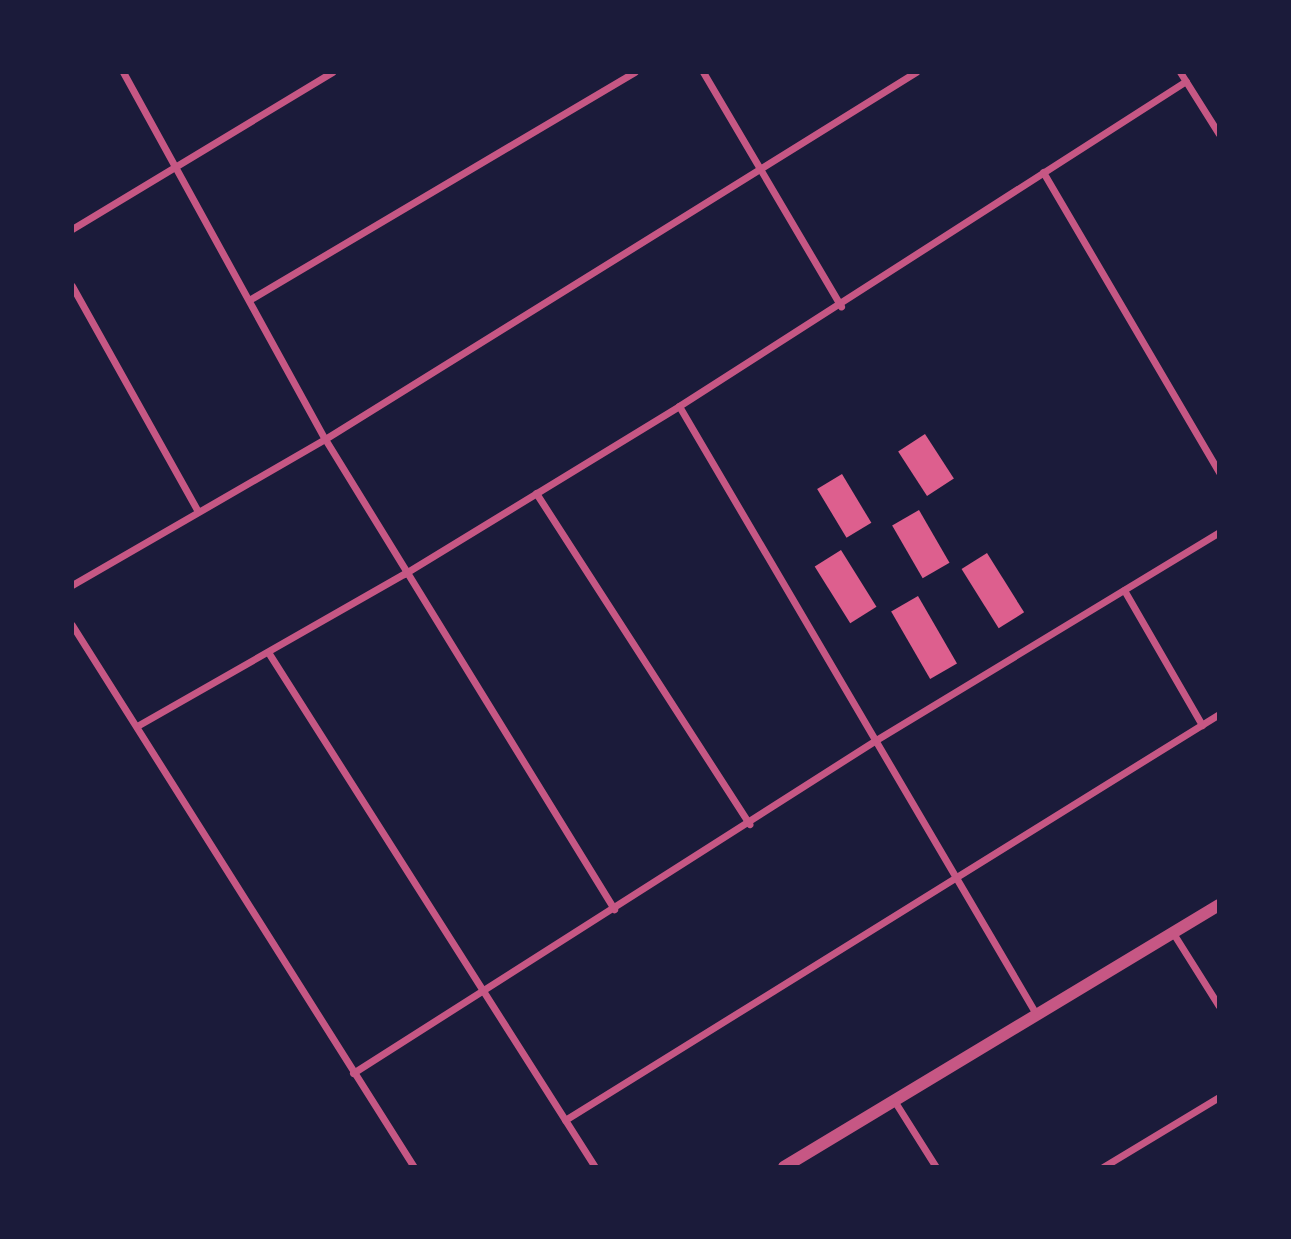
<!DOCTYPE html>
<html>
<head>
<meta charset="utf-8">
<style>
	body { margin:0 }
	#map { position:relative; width:1291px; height:1239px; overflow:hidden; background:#1b1b3a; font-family:Manrope,sans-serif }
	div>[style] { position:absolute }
	.building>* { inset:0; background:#dd5f8e; transform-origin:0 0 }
	.minor>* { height:7px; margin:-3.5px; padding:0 3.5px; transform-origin:3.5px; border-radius:3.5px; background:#c65784 }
	.tertiary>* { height:12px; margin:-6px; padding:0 6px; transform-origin:6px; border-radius:6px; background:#c65784 }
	span { translate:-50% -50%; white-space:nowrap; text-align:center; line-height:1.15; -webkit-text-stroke:5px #1b1b3a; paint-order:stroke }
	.frame { position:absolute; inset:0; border:74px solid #1b1b3a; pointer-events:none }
</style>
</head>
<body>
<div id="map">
	<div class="building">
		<div style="left:925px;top:434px;width:53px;height:32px;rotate:57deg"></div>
		<div style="left:842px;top:474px;width:57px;height:29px;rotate:59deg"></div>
		<div style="left:919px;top:510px;width:61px;height:31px;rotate:60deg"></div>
		<div style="left:841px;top:550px;width:67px;height:31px;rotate:58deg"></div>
		<div style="left:987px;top:553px;width:70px;height:30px;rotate:58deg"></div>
		<div style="left:918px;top:596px;width:78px;height:31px;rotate:60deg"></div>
	</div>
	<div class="minor">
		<div style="left:123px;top:72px;width:419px;rotate:61.2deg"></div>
		<div style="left:325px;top:439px;width:552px;rotate:58.41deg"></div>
		<div style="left:703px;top:72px;width:272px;rotate:59.5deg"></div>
		<div style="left:1180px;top:72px;width:73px;rotate:57.8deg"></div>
		<div style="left:1043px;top:172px;width:348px;rotate:59.6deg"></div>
		<div style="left:72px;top:229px;width:304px;rotate:-31.1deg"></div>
		<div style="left:72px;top:286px;width:258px;rotate:60.8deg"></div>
		<div style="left:249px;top:300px;width:448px;rotate:-30.6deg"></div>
		<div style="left:679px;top:406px;width:703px;rotate:59.57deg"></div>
		<div style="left:536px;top:493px;width:394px;rotate:57.2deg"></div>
		<div style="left:72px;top:585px;width:292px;rotate:-30deg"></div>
		<div style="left:325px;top:439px;width:696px;rotate:-31.84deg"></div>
		<div style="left:1124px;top:590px;width:156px;rotate:60deg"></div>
		<div style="left:72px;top:625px;width:641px;rotate:57.75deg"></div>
		<div style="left:268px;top:652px;width:610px;rotate:57.59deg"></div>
		<div style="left:137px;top:726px;width:307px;rotate:-29.7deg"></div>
		<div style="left:404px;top:574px;width:322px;rotate:-31.4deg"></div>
		<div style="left:679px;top:406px;width:602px;rotate:-32.66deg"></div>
		<div style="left:1173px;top:933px;width:86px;rotate:57.8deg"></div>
		<div style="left:353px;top:1073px;width:620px;rotate:-32.49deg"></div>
		<div style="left:876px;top:740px;width:401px;rotate:-31.2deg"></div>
		<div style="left:895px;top:1102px;width:77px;rotate:57.8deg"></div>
		<div style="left:565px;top:1120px;width:770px;rotate:-31.83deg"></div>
		<div style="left:1103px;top:1167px;width:135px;rotate:-31.1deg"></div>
	</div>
	<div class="tertiary">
		<div style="left:784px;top:1167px;width:508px;rotate:-31.06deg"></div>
	</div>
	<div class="frame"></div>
</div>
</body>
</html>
